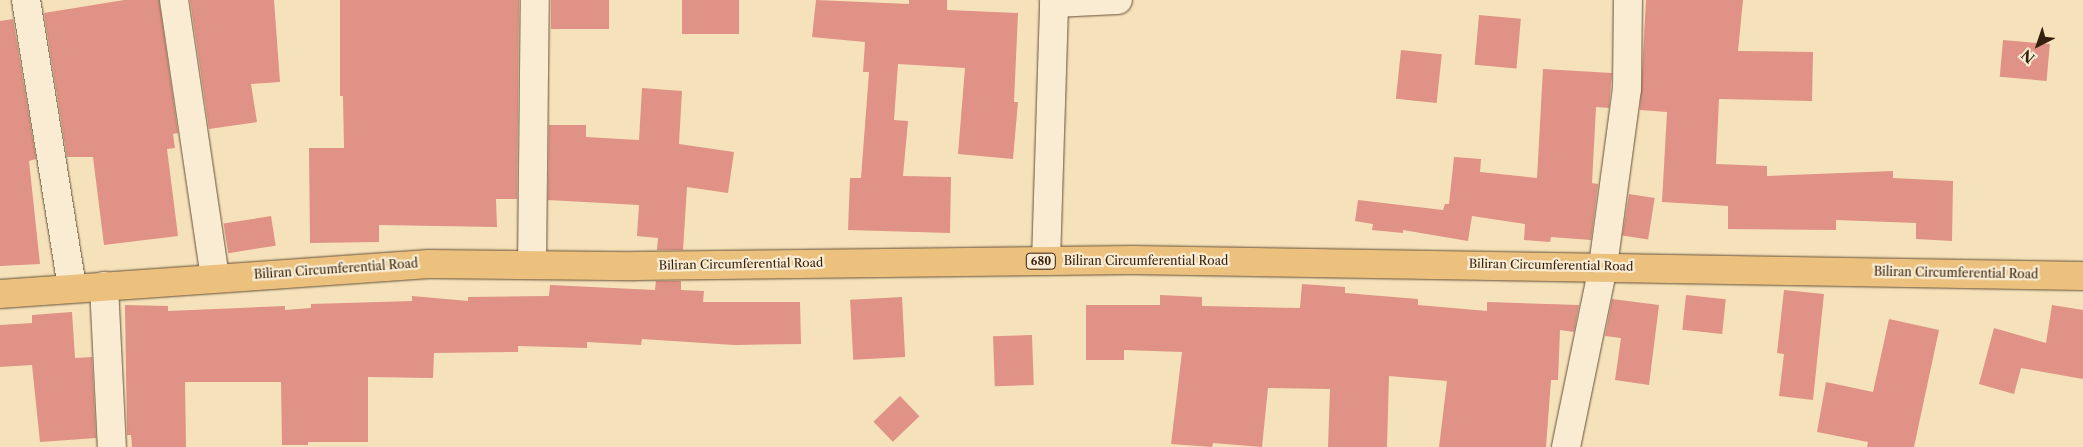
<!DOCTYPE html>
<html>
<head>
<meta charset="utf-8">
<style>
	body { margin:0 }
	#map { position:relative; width:2083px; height:447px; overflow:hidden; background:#f6e2ba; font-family:"Libre Caslon Text",serif }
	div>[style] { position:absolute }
	.building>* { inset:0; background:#df9285; transform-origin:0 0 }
	.roads { filter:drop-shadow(0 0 1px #655039) drop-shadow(0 0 1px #655039) }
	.minor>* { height:28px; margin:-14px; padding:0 14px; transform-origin:14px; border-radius:14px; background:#f9ecd2 }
	.major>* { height:28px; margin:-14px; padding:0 14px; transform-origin:14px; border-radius:14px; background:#ebc17d }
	span { translate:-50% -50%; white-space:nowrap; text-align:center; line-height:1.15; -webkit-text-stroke:4.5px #f9ecd2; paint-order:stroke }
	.shield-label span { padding:1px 4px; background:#f9ecd2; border:1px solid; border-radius:4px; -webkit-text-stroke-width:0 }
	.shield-label { font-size:11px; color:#351f0e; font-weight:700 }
	.street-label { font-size:12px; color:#351f0e }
	.north { position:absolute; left:2013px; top:20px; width:50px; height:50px; -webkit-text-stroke:4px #f9ecd2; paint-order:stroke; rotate:221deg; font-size:14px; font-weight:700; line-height:20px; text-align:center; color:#351f0e }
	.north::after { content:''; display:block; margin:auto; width:18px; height:22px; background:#351f0e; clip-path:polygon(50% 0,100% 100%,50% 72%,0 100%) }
</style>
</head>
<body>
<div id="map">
	<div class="building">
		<div style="clip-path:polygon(124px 0,159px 0,178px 133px,173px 134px,175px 148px,167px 149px,178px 236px,104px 245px,93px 157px,67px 157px,44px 13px)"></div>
		<div style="clip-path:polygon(190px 0,274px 0,280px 82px,251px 84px,257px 122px,209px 129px)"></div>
		<div style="clip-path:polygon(340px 0,519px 0,517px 199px,496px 199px,497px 227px,379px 225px,379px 242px,310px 243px,309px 148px,344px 148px,343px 96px,340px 96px)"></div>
		<div style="left:551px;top:0;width:58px;height:29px"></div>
		<div style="left:682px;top:0;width:57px;height:34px"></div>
		<div style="clip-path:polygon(816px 0,909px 4px,909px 0,947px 0,947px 10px,1018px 13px,1014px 102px,1018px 102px,1013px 159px,958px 154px,965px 68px,898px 64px,894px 120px,908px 121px,903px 176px,951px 177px,950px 233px,848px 230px,850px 178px,861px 178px,869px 72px,863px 72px,865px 42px,812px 37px)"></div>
		<div style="clip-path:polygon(1646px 0,1743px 0,1738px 51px,1813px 52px,1812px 101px,1719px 99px,1716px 164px,1767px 166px,1767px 176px,1893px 171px,1893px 178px,1953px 181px,1952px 241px,1916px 239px,1916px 223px,1836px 220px,1836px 230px,1728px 229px,1728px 206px,1662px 202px,1667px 112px,1640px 110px)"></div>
		<div style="left:1479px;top:15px;width:42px;height:50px;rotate:5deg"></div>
		<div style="clip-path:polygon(13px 19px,36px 159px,29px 161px,40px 264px,0 266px,0 21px)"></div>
		<div style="left:2003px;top:40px;width:47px;height:37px;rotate:5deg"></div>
		<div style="left:1401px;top:50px;width:41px;height:49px;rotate:6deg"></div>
		<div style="clip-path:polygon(1543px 69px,1612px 73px,1609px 108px,1596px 107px,1592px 183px,1598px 184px,1591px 240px,1551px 237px,1550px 242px,1524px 240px,1525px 224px,1472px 216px,1468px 241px,1403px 230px,1403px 233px,1372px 230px,1373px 224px,1355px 221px,1358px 200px,1443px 210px,1445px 204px,1449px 204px,1454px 157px,1481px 159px,1480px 172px,1537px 178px)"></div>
		<div style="clip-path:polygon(642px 88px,682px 91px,679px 144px,734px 152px,728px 193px,687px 187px,683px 250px,657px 250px,658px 238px,637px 236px,639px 205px,548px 200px,549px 125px,586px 125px,586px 137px,639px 140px)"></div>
		<div style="left:1629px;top:194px;width:26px;height:42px;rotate:9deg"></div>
		<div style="left:271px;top:216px;width:30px;height:48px;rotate:81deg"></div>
		<div style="clip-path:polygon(656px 281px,681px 281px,681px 290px,704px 291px,703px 302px,800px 302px,801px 344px,734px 345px,642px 339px,641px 345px,587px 342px,587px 348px,518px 346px,518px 352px,434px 353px,433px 378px,368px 377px,368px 442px,308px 442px,308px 445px,282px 445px,281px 382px,185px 382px,186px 447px,132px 447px,131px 435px,127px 435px,125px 305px,168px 306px,168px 311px,285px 306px,285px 310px,311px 308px,311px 304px,412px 301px,412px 296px,468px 301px,468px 297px,549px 296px,550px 285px,655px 290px)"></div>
		<div style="clip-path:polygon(1302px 284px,1345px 287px,1345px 293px,1418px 299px,1418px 305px,1487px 311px,1487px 302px,1579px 305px,1574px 332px,1560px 330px,1558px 380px,1551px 380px,1546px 447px,1439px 447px,1447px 381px,1389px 376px,1387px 447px,1328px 447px,1330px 389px,1268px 388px,1262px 447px,1213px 443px,1212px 447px,1171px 444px,1182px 352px,1124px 350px,1124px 360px,1086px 360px,1086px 305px,1160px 305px,1160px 295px,1202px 297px,1202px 306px,1300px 308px)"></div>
		<div style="clip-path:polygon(1784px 290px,1824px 294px,1813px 400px,1779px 396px,1784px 354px,1777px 353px)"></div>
		<div style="left:1686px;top:295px;width:40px;height:35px;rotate:6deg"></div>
		<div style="left:902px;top:297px;width:60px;height:52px;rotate:87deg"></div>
		<div style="clip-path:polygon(1612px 299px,1659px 305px,1649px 385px,1615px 380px,1621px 338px,1605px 336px)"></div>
		<div style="clip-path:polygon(2052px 305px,2083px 310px,2083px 379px,2021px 368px,2014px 394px,1979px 384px,1994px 328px,2046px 343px)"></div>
		<div style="clip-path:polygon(72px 312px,75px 358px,92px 357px,96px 438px,40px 442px,32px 365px,0 367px,0 325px,32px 323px,32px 315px)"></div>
		<div style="clip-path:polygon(1889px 319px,1939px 330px,1914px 447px,1867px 447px,1868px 442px,1817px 432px,1826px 382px,1873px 392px)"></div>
		<div style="left:1032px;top:335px;width:50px;height:39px;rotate:88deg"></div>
		<div style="left:900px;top:396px;width:28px;height:37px;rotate:46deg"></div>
	</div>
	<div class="roads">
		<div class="minor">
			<div style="left:26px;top:0;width:292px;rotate:80.9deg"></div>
			<div style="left:174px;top:0;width:280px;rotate:81.6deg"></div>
			<div style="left:1054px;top:3px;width:64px;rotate:-2.7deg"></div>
			<div style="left:1046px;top:261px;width:261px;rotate:-88.2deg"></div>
			<div style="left:532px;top:265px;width:265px;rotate:-89.4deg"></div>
			<div style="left:104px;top:286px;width:161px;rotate:87.2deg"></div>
			<div style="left:1566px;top:447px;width:185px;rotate:-78.4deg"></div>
			<div style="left:1603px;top:266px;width:179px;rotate:-82.3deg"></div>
			<div style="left:1627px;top:89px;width:89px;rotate:-89.4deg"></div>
		</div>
		<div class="major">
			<div style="left:0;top:294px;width:430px;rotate:-4deg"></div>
			<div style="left:429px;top:264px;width:206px;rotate:0.6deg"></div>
			<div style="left:635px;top:266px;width:497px;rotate:-0.7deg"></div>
			<div style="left:1132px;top:260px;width:951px;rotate:0.96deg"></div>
		</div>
	</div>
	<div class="shield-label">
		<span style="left:1041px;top:261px">680</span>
	</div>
	<div class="street-label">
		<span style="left:1146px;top:261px">Biliran Circumferential Road</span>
		<span style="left:741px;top:264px;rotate:-1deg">Biliran Circumferential Road</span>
		<span style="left:1551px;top:265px;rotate:1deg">Biliran Circumferential Road</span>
		<span style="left:336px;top:269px;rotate:-4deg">Biliran Circumferential Road</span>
		<span style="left:1956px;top:273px;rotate:1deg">Biliran Circumferential Road</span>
	</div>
	<div class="north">N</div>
</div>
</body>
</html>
